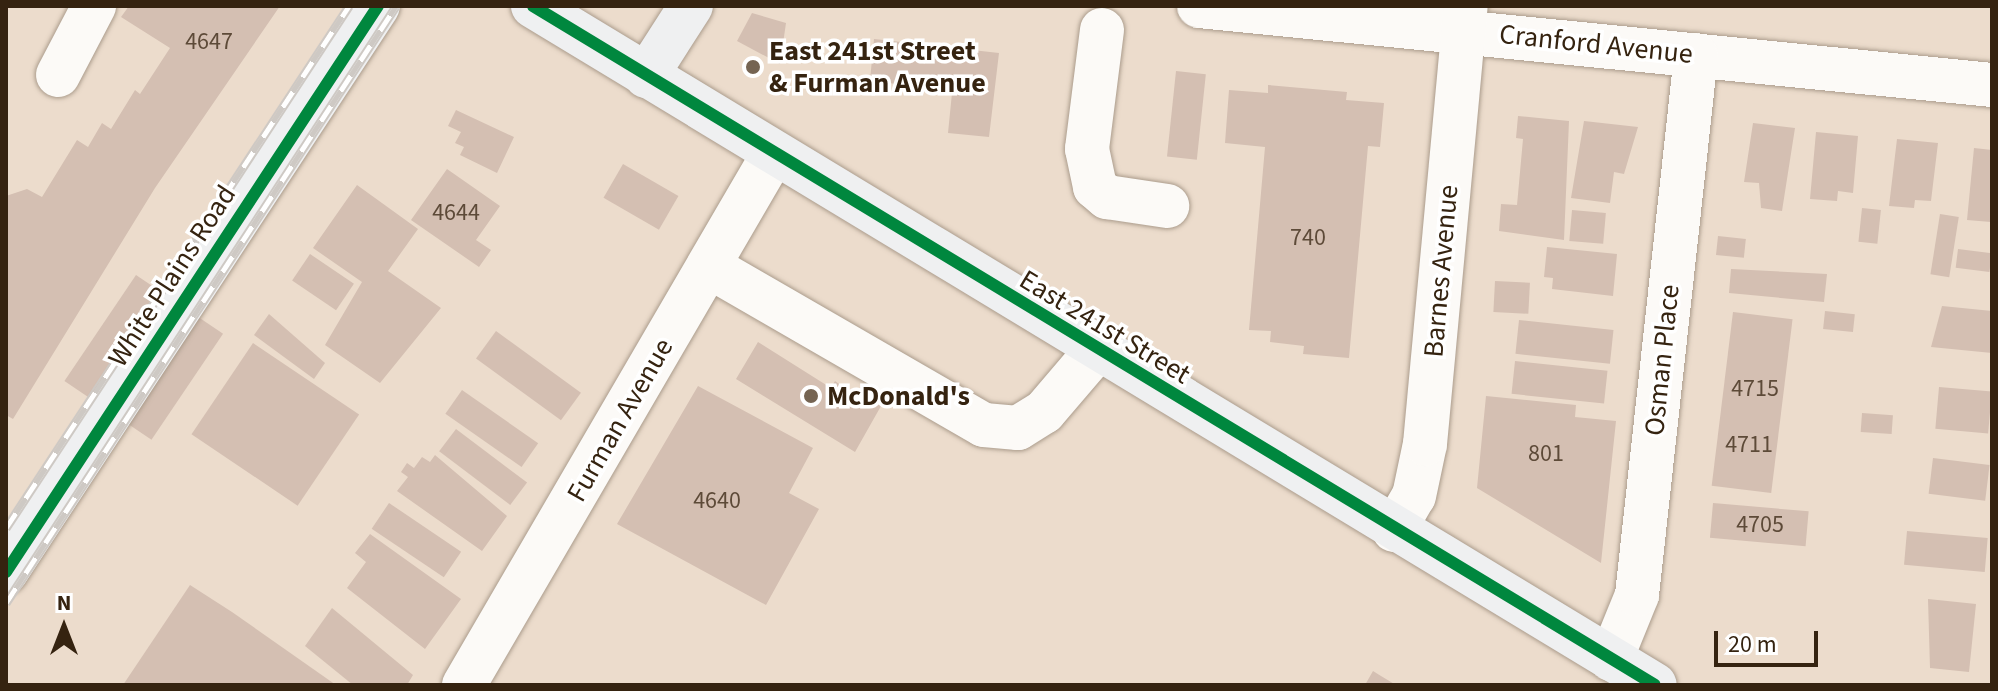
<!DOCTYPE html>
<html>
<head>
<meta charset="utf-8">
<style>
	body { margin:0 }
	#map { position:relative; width:1998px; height:691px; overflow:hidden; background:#ecdccc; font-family:"Source Sans 3",sans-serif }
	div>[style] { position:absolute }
	.building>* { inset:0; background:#d4bfb2; transform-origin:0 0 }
	.roads { filter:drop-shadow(0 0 2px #ab9c8c) drop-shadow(0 0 2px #ab9c8c) }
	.minor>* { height:44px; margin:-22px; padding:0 22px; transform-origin:22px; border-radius:22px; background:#fcfaf7 }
	.major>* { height:44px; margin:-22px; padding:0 22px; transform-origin:22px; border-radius:22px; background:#eff0f1 }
	.rail>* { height:9px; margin-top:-4.5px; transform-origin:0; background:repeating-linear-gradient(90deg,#fff 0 18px,#cec9c4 0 36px); box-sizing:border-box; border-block:2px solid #cec9c4 }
	.cycleway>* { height:12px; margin:-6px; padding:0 6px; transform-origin:6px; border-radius:6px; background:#00873e }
	.dots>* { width:22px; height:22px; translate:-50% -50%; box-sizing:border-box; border:4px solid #fff; border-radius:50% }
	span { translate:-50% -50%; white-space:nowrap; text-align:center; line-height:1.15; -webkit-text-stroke:7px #fff; paint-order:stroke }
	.number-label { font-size:24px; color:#5d4a38 }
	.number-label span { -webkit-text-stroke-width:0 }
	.street-label { font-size:28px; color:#352310 }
	.poi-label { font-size:28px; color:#352310; font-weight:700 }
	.left { translate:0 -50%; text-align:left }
	.frame { position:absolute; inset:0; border:8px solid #352310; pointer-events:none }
	.north { position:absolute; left:24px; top:587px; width:80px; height:80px; -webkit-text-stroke:6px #fff; paint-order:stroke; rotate:0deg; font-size:22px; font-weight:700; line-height:32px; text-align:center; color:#352310 }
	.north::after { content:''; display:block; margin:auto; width:28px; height:36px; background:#352310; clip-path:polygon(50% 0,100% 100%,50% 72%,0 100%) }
	.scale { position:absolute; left:1714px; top:631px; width:104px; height:36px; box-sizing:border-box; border:4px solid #352310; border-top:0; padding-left:10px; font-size:24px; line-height:28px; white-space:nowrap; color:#352310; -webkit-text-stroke:6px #fff; paint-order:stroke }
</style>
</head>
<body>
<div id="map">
	<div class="building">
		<div style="clip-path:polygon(129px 6px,280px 6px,155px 188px,13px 419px,6px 415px,6px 196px,27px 189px,42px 197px,77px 140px,88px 147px,102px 123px,111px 129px,135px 90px,140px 94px,170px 48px,121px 17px)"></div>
		<div style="clip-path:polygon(752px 13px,786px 23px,780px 64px,737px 41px)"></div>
		<div style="clip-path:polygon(874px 39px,999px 53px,989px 137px,948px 133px,952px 93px,870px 80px)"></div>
		<div style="left:1176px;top:71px;width:30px;height:86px;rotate:6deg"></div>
		<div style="clip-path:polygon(1268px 85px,1347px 92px,1346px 100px,1384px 103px,1380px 147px,1368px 146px,1349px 358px,1303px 354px,1304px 346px,1270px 342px,1271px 331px,1249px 330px,1265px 147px,1225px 143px,1229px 90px,1268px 93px)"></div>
		<div style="clip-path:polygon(456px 110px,514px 137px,497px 173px,460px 155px,464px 147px,455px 143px,461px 132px,448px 126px)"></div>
		<div style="clip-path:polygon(1518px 116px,1569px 121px,1564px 240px,1499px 231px,1501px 204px,1517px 205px,1523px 139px,1516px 138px)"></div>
		<div style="clip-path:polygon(1584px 121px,1638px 127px,1624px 174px,1614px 172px,1610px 203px,1571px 198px)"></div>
		<div style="clip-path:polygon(1753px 123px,1795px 128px,1782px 211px,1761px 208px,1759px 183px,1744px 182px)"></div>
		<div style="clip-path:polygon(1816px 132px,1858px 136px,1853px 193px,1838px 191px,1837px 201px,1810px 199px)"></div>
		<div style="clip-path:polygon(1897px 139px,1938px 143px,1931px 201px,1915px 200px,1914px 208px,1889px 206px)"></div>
		<div style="clip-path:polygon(1974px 148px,1992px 150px,1991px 222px,1967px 220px)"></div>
		<div style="left:623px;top:164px;width:64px;height:39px;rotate:30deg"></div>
		<div style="clip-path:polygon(447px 169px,500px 206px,476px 240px,491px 250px,479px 267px,411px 220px)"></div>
		<div style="clip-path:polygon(357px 185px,418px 229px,388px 271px,441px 308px,380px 383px,325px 345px,362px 282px,313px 248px)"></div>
		<div style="left:1862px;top:208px;width:19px;height:34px;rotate:6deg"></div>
		<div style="left:1572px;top:210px;width:34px;height:31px;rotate:5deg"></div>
		<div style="left:1940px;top:214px;width:19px;height:61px;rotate:9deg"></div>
		<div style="left:1718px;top:236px;width:28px;height:19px;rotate:6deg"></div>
		<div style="clip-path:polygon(1547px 247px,1617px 254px,1613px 296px,1552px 289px,1553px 278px,1544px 277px)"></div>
		<div style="left:1958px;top:249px;width:34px;height:19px;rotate:7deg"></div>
		<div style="left:310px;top:254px;width:53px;height:32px;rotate:34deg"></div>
		<div style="clip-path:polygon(1731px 269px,1827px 274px,1824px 302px,1729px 293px)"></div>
		<div style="left:136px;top:275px;width:105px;height:128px;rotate:34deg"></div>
		<div style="left:1495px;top:281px;width:35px;height:31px;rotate:3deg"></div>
		<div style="clip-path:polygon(1942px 306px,1992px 311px,1992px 353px,1931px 347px)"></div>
		<div style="left:1825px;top:311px;width:30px;height:18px;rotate:6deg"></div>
		<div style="left:1733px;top:312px;width:60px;height:175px;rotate:7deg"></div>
		<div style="clip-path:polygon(269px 314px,325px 363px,314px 379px,254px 335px)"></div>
		<div style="left:1519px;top:320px;width:95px;height:34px;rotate:6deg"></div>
		<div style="left:496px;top:331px;width:105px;height:34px;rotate:36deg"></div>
		<div style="clip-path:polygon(758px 342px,831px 388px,835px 381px,866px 404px,869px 399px,881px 406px,855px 452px,736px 379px)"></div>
		<div style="left:253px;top:343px;width:128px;height:110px;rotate:34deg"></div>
		<div style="left:1515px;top:361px;width:93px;height:33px;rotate:6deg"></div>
		<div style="clip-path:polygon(698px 386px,813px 448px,789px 493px,819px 509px,766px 605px,617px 524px)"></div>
		<div style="left:1939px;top:387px;width:53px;height:42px;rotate:5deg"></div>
		<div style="left:462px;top:390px;width:93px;height:29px;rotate:35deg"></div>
		<div style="clip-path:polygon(1486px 396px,1576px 405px,1575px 417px,1616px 421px,1601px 563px,1477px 488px)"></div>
		<div style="left:1862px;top:413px;width:31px;height:19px;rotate:4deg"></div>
		<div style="left:456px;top:429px;width:89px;height:28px;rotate:37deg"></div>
		<div style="clip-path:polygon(435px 455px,507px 516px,482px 551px,397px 491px,408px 477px,401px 472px,407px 463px,414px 468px,422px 457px,430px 462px)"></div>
		<div style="left:1933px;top:458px;width:57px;height:36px;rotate:7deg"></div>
		<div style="left:389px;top:503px;width:87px;height:31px;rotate:34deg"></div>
		<div style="left:1713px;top:503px;width:96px;height:35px;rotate:5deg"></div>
		<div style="left:1907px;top:531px;width:81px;height:34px;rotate:5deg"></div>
		<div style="clip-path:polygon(370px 534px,461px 599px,425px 649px,347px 588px,366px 562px,355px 553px)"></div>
		<div style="clip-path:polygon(190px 585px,232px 612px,336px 685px,123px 685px)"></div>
		<div style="clip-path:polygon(1928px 599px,1976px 604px,1969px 672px,1930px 668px)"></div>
		<div style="clip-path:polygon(332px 608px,413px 675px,407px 685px,353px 685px,305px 646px)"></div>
		<div style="clip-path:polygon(1373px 671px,1381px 676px,1396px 685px,1365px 685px)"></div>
	</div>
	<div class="roads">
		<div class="minor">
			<div style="left:1199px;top:6px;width:797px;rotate:5.69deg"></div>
			<div style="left:1102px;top:30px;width:120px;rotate:97.2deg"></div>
			<div style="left:1087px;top:149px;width:39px;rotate:78deg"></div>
			<div style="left:1095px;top:187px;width:16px;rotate:40deg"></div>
			<div style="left:1107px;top:197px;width:61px;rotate:8.5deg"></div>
			<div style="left:58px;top:75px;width:78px;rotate:-62.4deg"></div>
			<div style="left:710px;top:267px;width:316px;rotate:30deg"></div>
			<div style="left:984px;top:425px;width:34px;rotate:5deg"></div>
			<div style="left:1018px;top:428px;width:31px;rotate:-32deg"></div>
			<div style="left:1044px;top:412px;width:82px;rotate:-49.5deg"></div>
			<div style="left:1394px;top:530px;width:39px;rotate:-60deg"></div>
			<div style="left:1414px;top:496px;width:53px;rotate:-78.1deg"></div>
			<div style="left:1425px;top:444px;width:440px;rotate:-84.7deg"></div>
			<div style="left:1611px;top:659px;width:69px;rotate:-67.9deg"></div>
			<div style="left:1637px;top:595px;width:543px;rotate:-83.76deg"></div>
			<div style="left:464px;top:685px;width:616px;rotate:-59.77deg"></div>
		</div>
		<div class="major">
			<div style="left:533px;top:6px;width:1311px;rotate:31.18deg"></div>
			<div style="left:646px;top:76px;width:83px;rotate:-57.3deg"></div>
			<div style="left:6px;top:572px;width:677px;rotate:-56.69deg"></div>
		</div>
	</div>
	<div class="rail">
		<div style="left:6px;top:528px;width:625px;rotate:-56.69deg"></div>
		<div style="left:6px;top:603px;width:713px;rotate:-56.84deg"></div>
	</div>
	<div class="cycleway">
		<div style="left:533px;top:6px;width:1311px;rotate:31.18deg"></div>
		<div style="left:6px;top:572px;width:677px;rotate:-56.69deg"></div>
	</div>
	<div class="dots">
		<div style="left:753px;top:67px;background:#756452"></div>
		<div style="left:811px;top:396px;background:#756452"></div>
	</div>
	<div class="number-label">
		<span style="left:209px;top:42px">4647</span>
		<span style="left:456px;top:213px">4644</span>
		<span style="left:1308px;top:238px">740</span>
		<span style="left:1755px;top:389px">4715</span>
		<span style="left:1749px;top:445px">4711</span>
		<span style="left:1546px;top:454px">801</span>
		<span style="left:717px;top:501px">4640</span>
		<span style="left:1760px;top:525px">4705</span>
	</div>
	<div class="street-label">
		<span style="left:1596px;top:44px;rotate:6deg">Cranford Avenue</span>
		<span style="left:1441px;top:271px;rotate:-85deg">Barnes Avenue</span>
		<span style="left:172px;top:276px;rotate:-57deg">White Plains Road</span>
		<span style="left:1105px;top:327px;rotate:31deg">East 241st Street</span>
		<span style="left:1662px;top:360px;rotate:-84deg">Osman Place</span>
		<span style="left:620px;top:420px;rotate:-60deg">Furman Avenue</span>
	</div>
	<div class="poi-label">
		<span class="left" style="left:769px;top:67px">East 241st Street<br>&amp; Furman Avenue</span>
		<span class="left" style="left:827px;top:396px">McDonald's</span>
	</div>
	<div class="frame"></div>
	<div class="north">N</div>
	<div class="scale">20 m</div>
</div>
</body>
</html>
